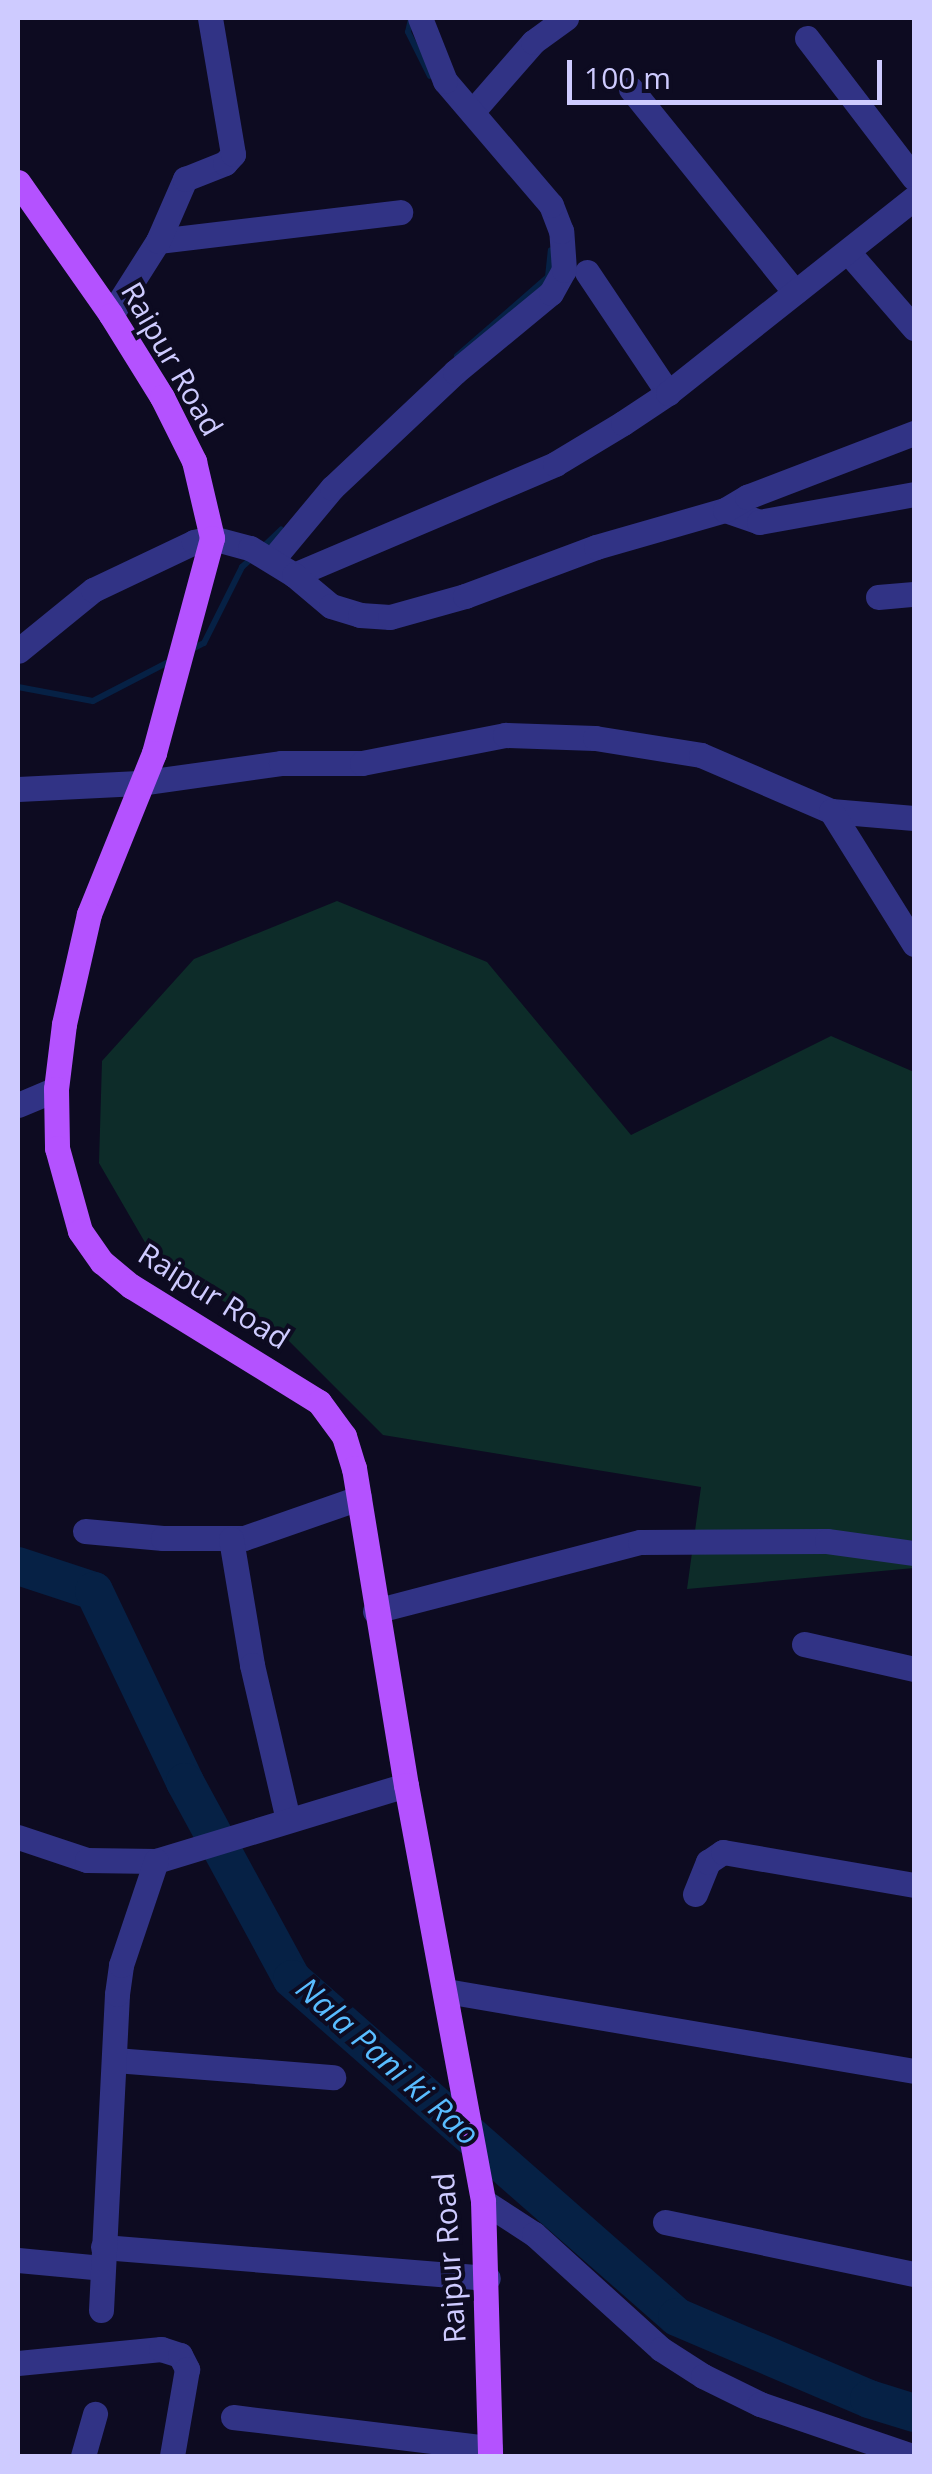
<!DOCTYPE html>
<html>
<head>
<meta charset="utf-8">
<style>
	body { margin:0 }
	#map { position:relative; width:932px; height:2474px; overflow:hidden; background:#0d0b21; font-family:"Open Sans",sans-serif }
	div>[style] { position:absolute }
	.green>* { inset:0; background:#0d2c29 }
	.stream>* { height:6px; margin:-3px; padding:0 3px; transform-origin:3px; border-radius:3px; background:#062145 }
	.river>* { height:38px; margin:-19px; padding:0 19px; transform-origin:19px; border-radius:19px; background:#062145 }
	.minor>* { height:25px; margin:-12.5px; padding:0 12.5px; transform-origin:12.5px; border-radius:12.5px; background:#313385 }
	.major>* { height:25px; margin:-12.5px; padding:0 12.5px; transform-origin:12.5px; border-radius:12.5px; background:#b452ff }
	span { translate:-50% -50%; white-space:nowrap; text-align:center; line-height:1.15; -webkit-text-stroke:8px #0d0b21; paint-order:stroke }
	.street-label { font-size:30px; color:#cecbff }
	.water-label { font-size:32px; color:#59bcff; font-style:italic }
	.frame { position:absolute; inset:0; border:20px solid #cecbff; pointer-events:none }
	.scale { position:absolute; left:567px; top:60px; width:315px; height:45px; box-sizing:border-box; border:5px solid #cecbff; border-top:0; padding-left:12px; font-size:30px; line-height:35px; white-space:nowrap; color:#cecbff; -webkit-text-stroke:8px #0d0b21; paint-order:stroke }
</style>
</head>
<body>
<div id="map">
	<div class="green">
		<div style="clip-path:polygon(337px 901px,487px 962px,631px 1135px,831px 1036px,914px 1072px,914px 1568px,687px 1589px,701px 1487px,383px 1435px,275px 1327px,161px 1270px,99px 1163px,102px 1061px,194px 959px)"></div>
	</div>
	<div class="stream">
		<div style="left:411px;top:19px;width:13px;rotate:103deg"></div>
		<div style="left:408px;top:32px;width:49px;rotate:63.4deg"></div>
		<div style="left:457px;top:356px;width:121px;rotate:-41deg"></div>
		<div style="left:548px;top:277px;width:27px;rotate:-84deg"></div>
		<div style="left:261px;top:549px;width:28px;rotate:-44deg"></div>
		<div style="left:192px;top:649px;width:13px;rotate:-27deg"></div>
		<div style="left:204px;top:643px;width:85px;rotate:-63.4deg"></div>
		<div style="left:242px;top:567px;width:13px;rotate:-42deg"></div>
		<div style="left:18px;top:687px;width:76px;rotate:10.6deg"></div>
		<div style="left:93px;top:701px;width:89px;rotate:-27.4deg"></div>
	</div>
	<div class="river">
		<div style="left:18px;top:1566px;width:80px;rotate:18.2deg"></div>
		<div style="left:94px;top:1591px;width:212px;rotate:64.5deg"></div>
		<div style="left:185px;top:1782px;width:224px;rotate:61.5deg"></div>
		<div style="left:292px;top:1979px;width:512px;rotate:41.28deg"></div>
		<div style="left:677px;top:2317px;width:209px;rotate:23.1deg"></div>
		<div style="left:869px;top:2399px;width:47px;rotate:17.3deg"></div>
	</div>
	<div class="minor">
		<div style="left:807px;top:38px;width:176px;rotate:52.6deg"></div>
		<div style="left:631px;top:89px;width:261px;rotate:51.1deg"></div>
		<div style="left:472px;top:112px;width:93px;rotate:-48.9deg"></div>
		<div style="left:533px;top:42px;width:41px;rotate:-36deg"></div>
		<div style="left:158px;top:241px;width:244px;rotate:-6.8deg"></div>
		<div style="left:848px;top:252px;width:101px;rotate:49deg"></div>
		<div style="left:587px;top:272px;width:146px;rotate:56.2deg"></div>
		<div style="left:111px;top:315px;width:88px;rotate:-57.6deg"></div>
		<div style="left:158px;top:241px;width:68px;rotate:-66.5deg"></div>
		<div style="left:185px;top:179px;width:43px;rotate:-21.8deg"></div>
		<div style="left:225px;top:163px;width:12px;rotate:-48deg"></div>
		<div style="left:233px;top:154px;width:138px;rotate:-99.6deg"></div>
		<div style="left:725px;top:510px;width:36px;rotate:19deg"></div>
		<div style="left:759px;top:522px;width:158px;rotate:-10.2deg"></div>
		<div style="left:272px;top:560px;width:94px;rotate:-50.2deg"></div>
		<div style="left:332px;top:488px;width:169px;rotate:-43.3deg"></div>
		<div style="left:455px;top:372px;width:124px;rotate:-39.5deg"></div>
		<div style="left:551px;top:293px;width:26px;rotate:-61deg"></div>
		<div style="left:564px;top:270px;width:39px;rotate:-94deg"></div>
		<div style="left:561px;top:231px;width:28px;rotate:-111deg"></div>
		<div style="left:551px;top:205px;width:163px;rotate:-130.5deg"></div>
		<div style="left:445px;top:81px;width:68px;rotate:-111.6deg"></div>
		<div style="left:294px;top:575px;width:284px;rotate:-23deg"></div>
		<div style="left:555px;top:464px;width:79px;rotate:-31.1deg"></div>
		<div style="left:623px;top:423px;width:54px;rotate:-33.7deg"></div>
		<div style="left:668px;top:393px;width:314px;rotate:-38.4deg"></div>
		<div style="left:878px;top:597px;width:36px;rotate:-5deg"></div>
		<div style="left:18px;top:651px;width:97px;rotate:-39.1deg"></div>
		<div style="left:93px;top:590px;width:112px;rotate:-25.4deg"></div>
		<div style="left:194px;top:542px;width:18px;rotate:-13deg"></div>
		<div style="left:212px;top:538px;width:39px;rotate:15deg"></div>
		<div style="left:250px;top:548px;width:52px;rotate:31.5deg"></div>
		<div style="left:294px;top:575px;width:48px;rotate:40deg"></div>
		<div style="left:331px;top:606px;width:30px;rotate:17deg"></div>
		<div style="left:360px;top:615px;width:30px;rotate:4deg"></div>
		<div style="left:390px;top:617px;width:78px;rotate:-15.6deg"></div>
		<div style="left:465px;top:596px;width:140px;rotate:-20.5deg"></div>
		<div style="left:596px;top:547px;width:134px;rotate:-16deg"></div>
		<div style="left:725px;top:510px;width:26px;rotate:-31deg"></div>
		<div style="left:747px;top:497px;width:179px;rotate:-21deg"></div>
		<div style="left:18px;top:789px;width:121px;rotate:-2.8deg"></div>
		<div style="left:139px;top:783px;width:143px;rotate:-8deg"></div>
		<div style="left:281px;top:763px;width:81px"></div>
		<div style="left:362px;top:763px;width:146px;rotate:-11.1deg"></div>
		<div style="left:505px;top:735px;width:90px;rotate:1.9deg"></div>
		<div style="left:595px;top:738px;width:107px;rotate:9.1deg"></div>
		<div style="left:701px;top:755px;width:142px;rotate:23.3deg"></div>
		<div style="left:831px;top:811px;width:83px;rotate:4.8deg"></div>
		<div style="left:831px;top:811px;width:157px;rotate:58deg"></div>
		<div style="left:18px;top:1105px;width:41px;rotate:-22.8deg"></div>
		<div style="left:85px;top:1531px;width:78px;rotate:5.1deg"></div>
		<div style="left:163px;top:1538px;width:81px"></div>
		<div style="left:244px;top:1538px;width:122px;rotate:-19.2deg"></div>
		<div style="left:231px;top:1539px;width:128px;rotate:80.5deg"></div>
		<div style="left:252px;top:1665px;width:159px;rotate:76.9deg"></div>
		<div style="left:375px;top:1611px;width:274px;rotate:-14.6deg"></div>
		<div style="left:640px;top:1542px;width:187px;rotate:-0.3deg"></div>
		<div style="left:827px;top:1541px;width:88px;rotate:7.9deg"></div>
		<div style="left:804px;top:1644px;width:113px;rotate:12.8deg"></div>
		<div style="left:18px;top:1837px;width:73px;rotate:18.4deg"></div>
		<div style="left:87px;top:1860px;width:69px;rotate:0.8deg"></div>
		<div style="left:156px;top:1861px;width:261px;rotate:-16.9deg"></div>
		<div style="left:695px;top:1894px;width:35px;rotate:-68deg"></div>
		<div style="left:708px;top:1862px;width:18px;rotate:-34deg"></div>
		<div style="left:723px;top:1852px;width:194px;rotate:9.8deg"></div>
		<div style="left:446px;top:1991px;width:475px;rotate:9.7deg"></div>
		<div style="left:115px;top:2060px;width:219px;rotate:4.5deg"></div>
		<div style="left:483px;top:2201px;width:61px;rotate:32.9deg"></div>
		<div style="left:534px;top:2234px;width:171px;rotate:42.2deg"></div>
		<div style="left:661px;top:2349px;width:50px;rotate:32.7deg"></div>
		<div style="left:703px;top:2376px;width:64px;rotate:26.2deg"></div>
		<div style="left:760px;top:2404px;width:161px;rotate:18.9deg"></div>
		<div style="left:665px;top:2222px;width:254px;rotate:11.8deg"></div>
		<div style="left:103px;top:2247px;width:386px;rotate:4.6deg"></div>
		<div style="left:18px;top:2260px;width:84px;rotate:5.4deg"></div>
		<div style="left:101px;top:2310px;width:316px;rotate:-87.1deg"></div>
		<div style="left:117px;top:1994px;width:29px;rotate:-82deg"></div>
		<div style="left:121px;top:1965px;width:110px;rotate:-71.4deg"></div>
		<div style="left:18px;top:2363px;width:144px;rotate:-5.6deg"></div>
		<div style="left:161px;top:2349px;width:20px;rotate:18deg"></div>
		<div style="left:180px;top:2355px;width:16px;rotate:63deg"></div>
		<div style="left:187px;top:2369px;width:88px;rotate:99.8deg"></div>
		<div style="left:233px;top:2417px;width:259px;rotate:6.9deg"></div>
		<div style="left:83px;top:2456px;width:44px;rotate:-74.1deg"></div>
	</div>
	<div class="major">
		<div style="left:18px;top:182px;width:162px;rotate:55deg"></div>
		<div style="left:111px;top:315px;width:97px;rotate:58.1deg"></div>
		<div style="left:162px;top:397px;width:72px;rotate:63.4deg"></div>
		<div style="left:194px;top:461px;width:79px;rotate:76.8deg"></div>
		<div style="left:212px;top:538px;width:223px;rotate:105.1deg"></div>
		<div style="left:154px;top:753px;width:174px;rotate:112deg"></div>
		<div style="left:89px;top:914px;width:113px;rotate:102.8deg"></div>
		<div style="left:64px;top:1024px;width:65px;rotate:97deg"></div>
		<div style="left:56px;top:1089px;width:59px;rotate:89deg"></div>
		<div style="left:57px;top:1148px;width:86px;rotate:74.5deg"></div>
		<div style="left:80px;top:1231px;width:38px;rotate:55deg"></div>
		<div style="left:102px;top:1262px;width:38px;rotate:40deg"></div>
		<div style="left:131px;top:1286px;width:221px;rotate:31.7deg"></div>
		<div style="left:319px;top:1402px;width:42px;rotate:53.7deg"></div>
		<div style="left:344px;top:1436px;width:34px;rotate:73deg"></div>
		<div style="left:354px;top:1468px;width:321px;rotate:80.7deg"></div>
		<div style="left:406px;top:1785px;width:423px;rotate:79.5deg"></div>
		<div style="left:483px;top:2201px;width:255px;rotate:88.4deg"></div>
	</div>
	<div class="street-label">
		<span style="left:172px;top:359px;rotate:60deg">Raipur Road</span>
		<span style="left:214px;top:1296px;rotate:32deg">Raipur Road</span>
		<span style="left:449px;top:2258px;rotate:-94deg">Raipur Road</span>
	</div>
	<div class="water-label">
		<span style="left:388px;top:2061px;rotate:42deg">Nala Pani ki Rao</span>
	</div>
	<div class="frame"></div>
	<div class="scale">100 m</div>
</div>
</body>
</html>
